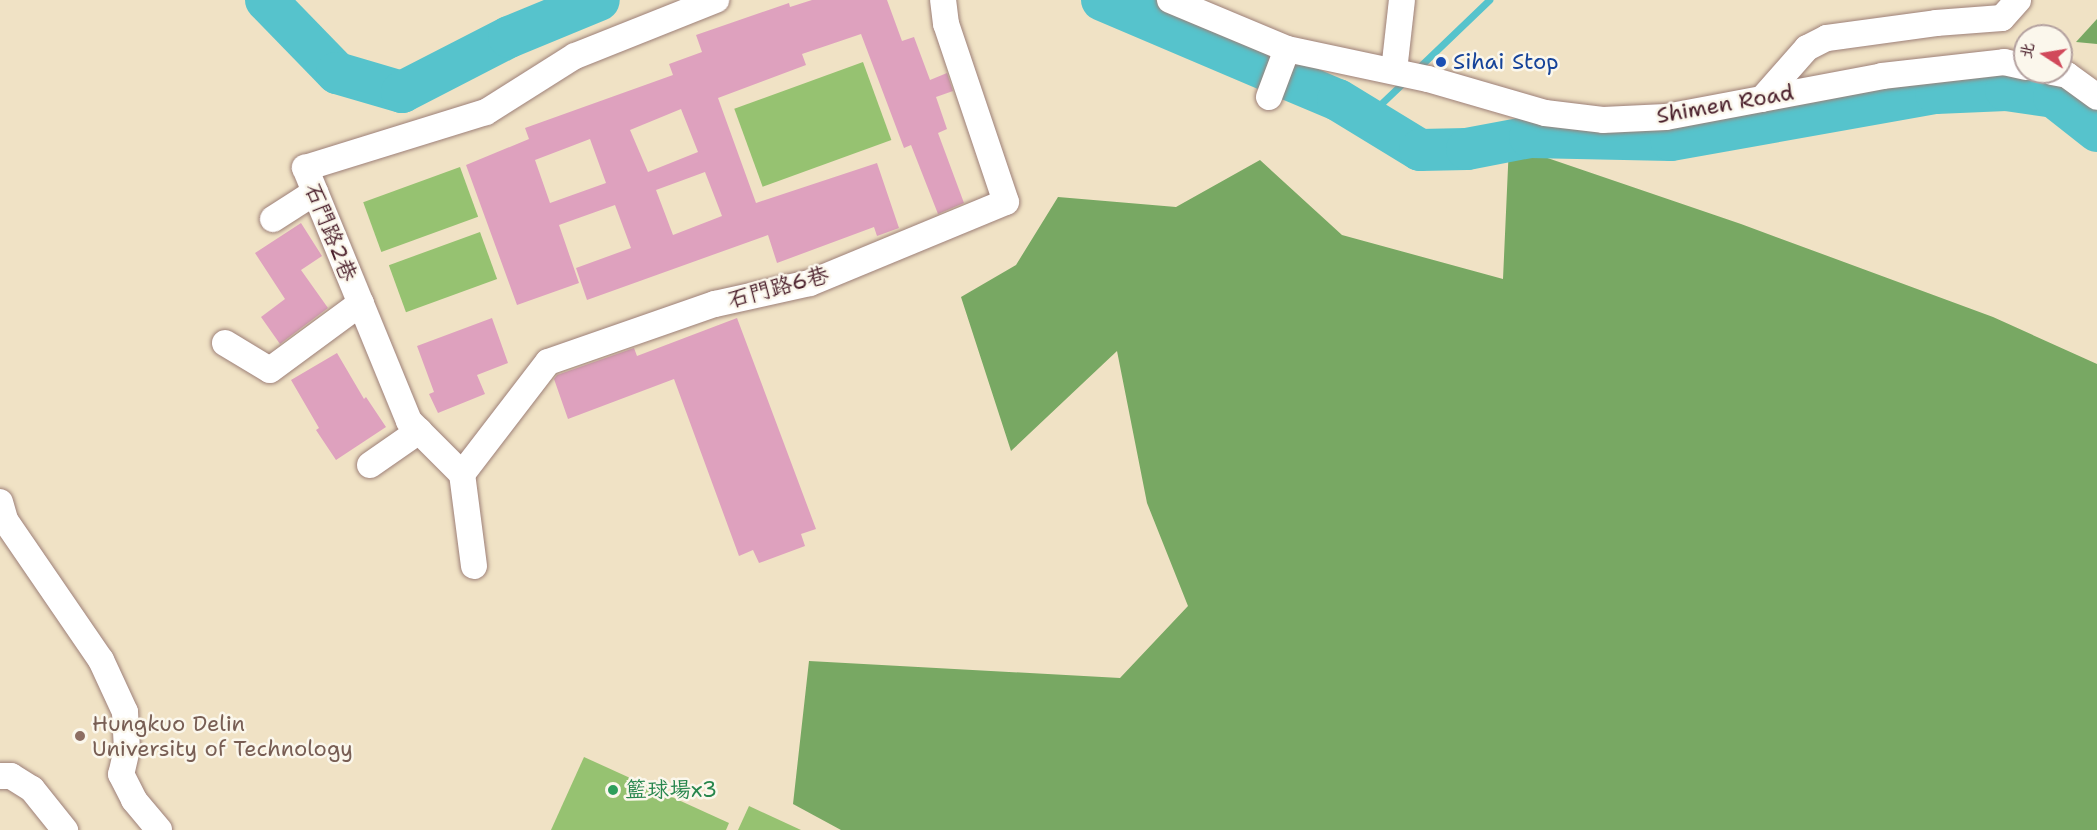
<!DOCTYPE html>
<html>
<head>
<meta charset="utf-8">
<style>
	body { margin:0 }
	#map { position:relative; width:2097px; height:830px; overflow:hidden; background:#f0e2c5; font-family:"Shantell Sans","LXGW WenKai TC",sans-serif }
	div>[style] { position:absolute }
	.green>* { inset:0; background:#96c271; transform-origin:0 0 }
	.forest>* { inset:0; background:#78a863 }
	.stream>* { height:7px; margin:-3.5px; padding:0 3.5px; transform-origin:3.5px; border-radius:3.5px; background:#56c3cc }
	.river>* { height:42px; margin:-21px; padding:0 21px; transform-origin:21px; border-radius:21px; background:#56c3cc }
	.building>* { inset:0; background:#dea1be }
	.roads { filter:drop-shadow(0 0 2px #9d8078) drop-shadow(0 0 2px #9d8078) }
	.minor>* { height:26px; margin:-13px; padding:0 13px; transform-origin:13px; border-radius:13px; background:#fff }
	.dots>* { width:16px; height:16px; translate:-50% -50%; box-sizing:border-box; border:3px solid #fbf7ec; border-radius:50% }
	span { translate:-50% -50%; white-space:nowrap; text-align:center; line-height:1.15; -webkit-text-stroke:5px #fbf7ec; paint-order:stroke }
	.transit-label { font-size:22px; color:#164399 }
	.left { translate:0 -50%; text-align:left }
	.street-label { font-size:22px; color:#4a1f2b }
	.education-label { font-size:22px; color:#785e54 }
	.leisure-label { font-size:22px; color:#27864d }
	.north { position:absolute; left:2013px; top:24px; width:60px; height:60px; box-sizing:border-box; background:#fbf7ec; border:2px solid #b4a19f; border-radius:50%; rotate:282deg; font-size:16px; font-weight:700; line-height:24px; text-align:center; color:#4a1f2b }
	.north::after { content:''; display:block; margin:auto; width:21px; height:27px; background:#d1495b; clip-path:polygon(50% 0,100% 100%,50% 72%,0 100%) }
</style>
</head>
<body>
<div id="map">
	<div class="green">
		<div style="left:863px;top:62px;width:83px;height:137px;rotate:70deg"></div>
		<div style="left:460px;top:167px;width:53px;height:103px;rotate:70deg"></div>
		<div style="left:480px;top:232px;width:50px;height:97px;rotate:70deg"></div>
		<div style="clip-path:polygon(584px 757px,729px 823px,726px 830px,551px 830px)"></div>
		<div style="clip-path:polygon(749px 806px,801px 830px,738px 830px)"></div>
	</div>
	<div class="forest">
		<div style="clip-path:polygon(2097px 19px,2097px 44px,2076px 42px)"></div>
		<div style="clip-path:polygon(1509px 145px,1741px 224px,1993px 317px,2097px 364px,2097px 830px,841px 830px,793px 804px,809px 661px,1120px 678px,1188px 606px,1147px 503px,1117px 351px,1011px 451px,961px 297px,1016px 265px,1058px 197px,1176px 207px,1260px 160px,1342px 235px,1503px 279px)"></div>
	</div>
	<div class="stream">
		<div style="left:1415px;top:71px;width:103px;rotate:-43.8deg"></div>
		<div style="left:1366px;top:118px;width:54px;rotate:-43.5deg"></div>
	</div>
	<div class="river">
		<div style="left:266px;top:0;width:102px;rotate:45.8deg"></div>
		<div style="left:337px;top:73px;width:68px;rotate:16.3deg"></div>
		<div style="left:402px;top:92px;width:120px;rotate:-27.2deg"></div>
		<div style="left:509px;top:37px;width:97px;rotate:-22.3deg"></div>
		<div style="left:1102px;top:0;width:256px;rotate:23deg"></div>
		<div style="left:1338px;top:100px;width:96px;rotate:31.4deg"></div>
		<div style="left:1420px;top:150px;width:47px;rotate:-1.2deg"></div>
		<div style="left:1467px;top:149px;width:64px;rotate:-10.8deg"></div>
		<div style="left:1530px;top:137px;width:141px;rotate:1.2deg"></div>
		<div style="left:1671px;top:140px;width:269px;rotate:-10.1deg"></div>
		<div style="left:1936px;top:93px;width:70px;rotate:-2.5deg"></div>
		<div style="left:2006px;top:90px;width:49px;rotate:8.3deg"></div>
		<div style="left:2054px;top:97px;width:55px;rotate:38.3deg"></div>
	</div>
	<div class="building">
		<div style="clip-path:polygon(evenodd,812px 0,887px 0,902px 41px,914px 37px,930px 80px,947px 73px,953px 91px,936px 97px,947px 129px,938px 133px,964px 203px,938px 214px,911px 145px,904px 148px,861px 34px,802px 54px,806px 65px,718px 98px,756px 203px,877px 163px,899px 228px,877px 236px,874px 227px,777px 263px,768px 235px,587px 300px,576px 268px,631px 248px,615px 205px,559px 225px,579px 283px,517px 305px,466px 165px,529px 139px,525px 128px,673px 75px,669px 64px,702px 52px,696px 35px,789px 3px,790px 7px,812px 0,681px 109px,698px 152px,648px 172px,630px 130px,681px 109px,812px 0,590px 139px,606px 183px,550px 203px,535px 160px,590px 139px,812px 0,705px 172px,722px 216px,673px 235px,656px 190px,705px 172px)"></div>
		<div style="clip-path:polygon(301px 223px,322px 256px,301px 270px,328px 308px,280px 344px,261px 317px,285px 299px,255px 253px)"></div>
		<div style="clip-path:polygon(492px 318px,508px 363px,477px 375px,485px 394px,438px 413px,429px 394px,434px 392px,417px 346px)"></div>
		<div style="clip-path:polygon(737px 318px,816px 529px,801px 534px,805px 546px,759px 563px,753px 550px,739px 556px,674px 379px,568px 419px,554px 379px,557px 375px,634px 348px,637px 356px)"></div>
		<div style="clip-path:polygon(337px 353px,364px 399px,366px 397px,386px 427px,336px 460px,316px 430px,319px 428px,291px 380px)"></div>
	</div>
	<div class="roads">
		<div class="minor">
			<div style="left:1170px;top:0;width:127px;rotate:22.7deg"></div>
			<div style="left:1287px;top:49px;width:144px;rotate:12deg"></div>
			<div style="left:1428px;top:79px;width:122px;rotate:16.2deg"></div>
			<div style="left:1545px;top:113px;width:58px;rotate:6.9deg"></div>
			<div style="left:1603px;top:120px;width:63px;rotate:-2.7deg"></div>
			<div style="left:1666px;top:117px;width:220px;rotate:-10.7deg"></div>
			<div style="left:1882px;top:76px;width:123px;rotate:-6.5deg"></div>
			<div style="left:2004px;top:62px;width:22px;rotate:13deg"></div>
			<div style="left:1394px;top:71px;width:71px;rotate:-83.6deg"></div>
			<div style="left:2052px;top:72px;width:15px;rotate:11deg"></div>
			<div style="left:2067px;top:75px;width:37px;rotate:36deg"></div>
			<div style="left:1269px;top:97px;width:51px;rotate:-69.4deg"></div>
			<div style="left:1762px;top:99px;width:68px;rotate:-48.6deg"></div>
			<div style="left:1807px;top:48px;width:22px;rotate:-27deg"></div>
			<div style="left:1827px;top:38px;width:110px;rotate:-7.8deg"></div>
			<div style="left:1936px;top:23px;width:66px;rotate:-4.3deg"></div>
			<div style="left:2002px;top:18px;width:24px;rotate:-48deg"></div>
			<div style="left:273px;top:219px;width:50px;rotate:-32.7deg"></div>
			<div style="left:225px;top:343px;width:52px;rotate:31deg"></div>
			<div style="left:270px;top:370px;width:113px;rotate:-36.4deg"></div>
			<div style="left:370px;top:465px;width:60px;rotate:-34.8deg"></div>
			<div style="left:462px;top:474px;width:141px;rotate:-52.5deg"></div>
			<div style="left:548px;top:362px;width:177px;rotate:-19.2deg"></div>
			<div style="left:715px;top:304px;width:97px;rotate:-12.5deg"></div>
			<div style="left:810px;top:283px;width:212px;rotate:-22.5deg"></div>
			<div style="left:1006px;top:202px;width:188px;rotate:-108.6deg"></div>
			<div style="left:946px;top:24px;width:24px;rotate:-97deg"></div>
			<div style="left:0;top:502px;width:19px;rotate:74deg"></div>
			<div style="left:5px;top:520px;width:170px;rotate:55.6deg"></div>
			<div style="left:101px;top:660px;width:57px;rotate:65.2deg"></div>
			<div style="left:125px;top:712px;width:37px;rotate:87deg"></div>
			<div style="left:127px;top:749px;width:26px;rotate:103deg"></div>
			<div style="left:121px;top:774px;width:29px;rotate:63deg"></div>
			<div style="left:134px;top:800px;width:39px;rotate:50deg"></div>
			<div style="left:474px;top:566px;width:93px;rotate:-97.4deg"></div>
			<div style="left:462px;top:474px;width:75px;rotate:-135deg"></div>
			<div style="left:409px;top:421px;width:274px;rotate:-112.3deg"></div>
			<div style="left:305px;top:168px;width:189px;rotate:-17.2deg"></div>
			<div style="left:486px;top:112px;width:105px;rotate:-32.2deg"></div>
			<div style="left:575px;top:56px;width:152px;rotate:-21.7deg"></div>
			<div style="left:0;top:776px;width:11px"></div>
			<div style="left:11px;top:776px;width:25px;rotate:32deg"></div>
			<div style="left:32px;top:789px;width:53px;rotate:51.2deg"></div>
		</div>
	</div>
	<div class="dots">
		<div style="left:1441px;top:62px;background:#1a4fb4"></div>
		<div style="left:80px;top:736px;background:#8d6e63"></div>
		<div style="left:613px;top:790px;background:#2e9e5b"></div>
	</div>
	<div class="transit-label">
		<span class="left" style="left:1453px;top:62px">Sihai Stop</span>
	</div>
	<div class="street-label">
		<span style="left:1725px;top:104px;rotate:-10deg">Shimen Road</span>
		<span style="left:331px;top:232px;rotate:68deg">石門路2巷</span>
		<span style="left:778px;top:287px;rotate:-15deg">石門路6巷</span>
	</div>
	<div class="education-label">
		<span class="left" style="left:92px;top:736px">Hungkuo Delin<br>University of Technology</span>
	</div>
	<div class="leisure-label">
		<span class="left" style="left:625px;top:790px">籃球場x3</span>
	</div>
	<div class="north">北</div>
</div>
</body>
</html>
